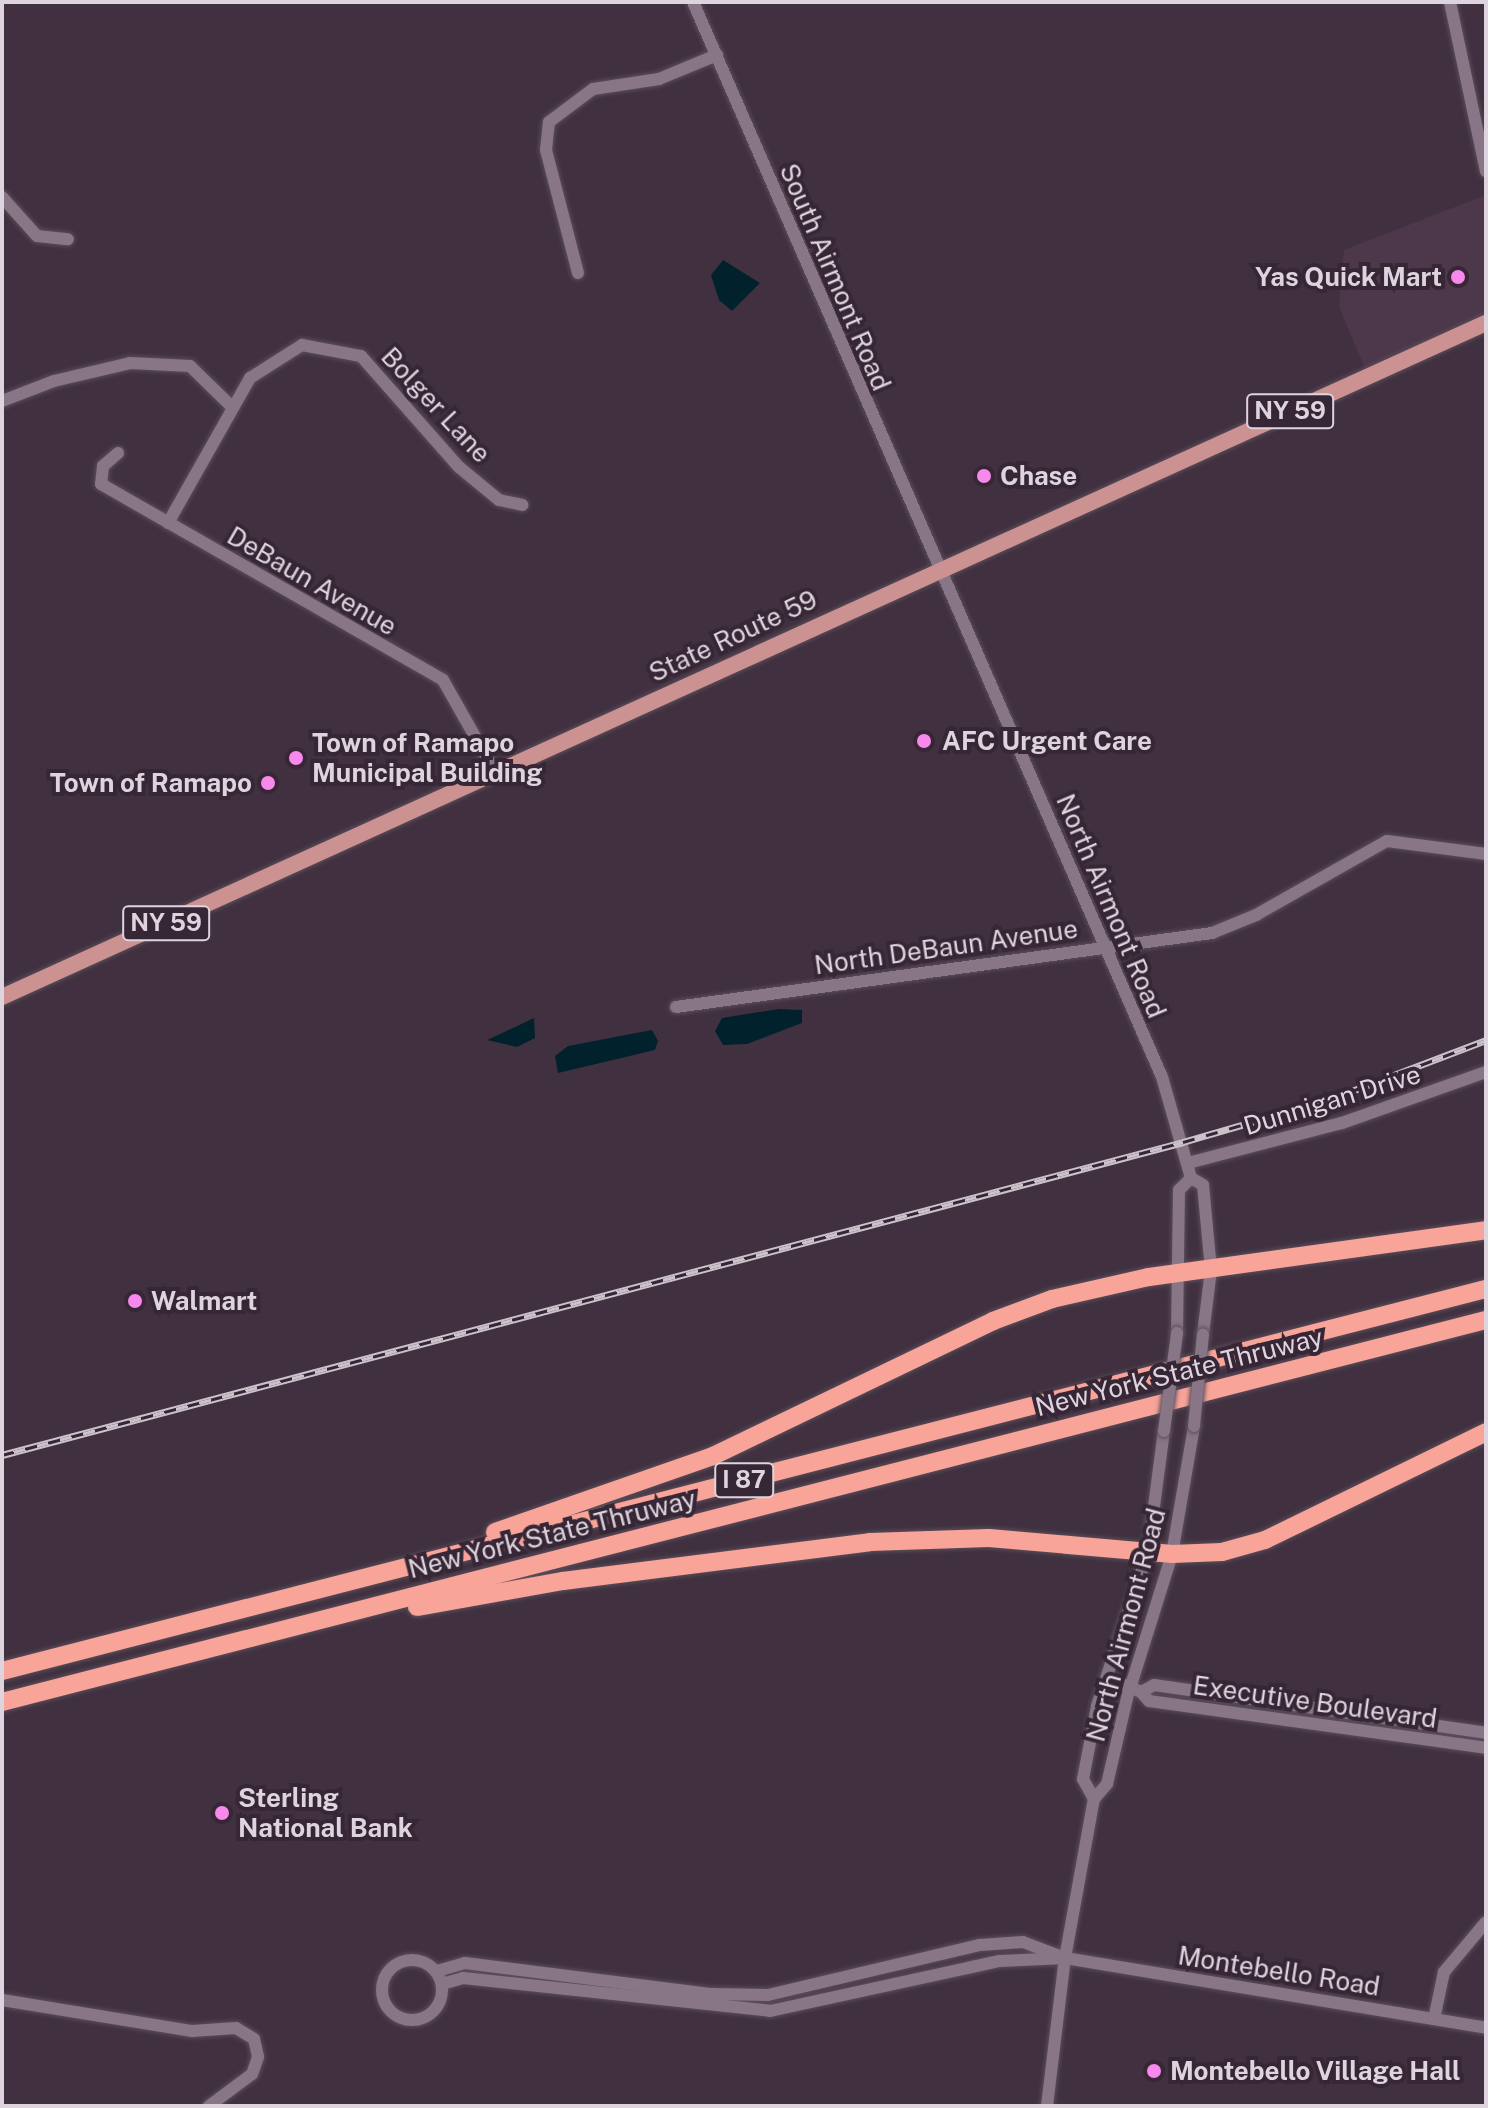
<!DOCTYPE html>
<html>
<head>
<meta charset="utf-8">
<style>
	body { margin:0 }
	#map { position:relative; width:1488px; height:2108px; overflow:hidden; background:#413140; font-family:"Public Sans",sans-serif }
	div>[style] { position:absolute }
	.built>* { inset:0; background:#4d374b }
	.water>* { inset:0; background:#01222d }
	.roads { filter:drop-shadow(0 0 2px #5b4d5a) drop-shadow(0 0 2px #5b4d5a) }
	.minor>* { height:12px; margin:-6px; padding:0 6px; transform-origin:6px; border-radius:6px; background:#887586 }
	.minor>.ring { margin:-6px; padding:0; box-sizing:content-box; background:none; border:12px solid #887586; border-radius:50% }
	.major>* { height:16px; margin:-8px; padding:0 8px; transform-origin:8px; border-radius:8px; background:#cc9191 }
	.highway>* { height:18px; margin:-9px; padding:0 9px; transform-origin:9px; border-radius:9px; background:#f9a499 }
	.rail>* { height:7px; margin-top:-3.5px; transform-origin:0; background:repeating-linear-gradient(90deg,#372736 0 12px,#ccc2cb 0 24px); box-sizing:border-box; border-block:2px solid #ccc2cb }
	.bridges { filter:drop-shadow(0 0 2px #5b4d5a) drop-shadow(0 0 2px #5b4d5a) }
	.minor-bridge>* { height:12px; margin:-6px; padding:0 6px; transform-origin:6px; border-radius:6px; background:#887586 }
	.dots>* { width:22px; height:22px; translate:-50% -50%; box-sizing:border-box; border:4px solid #372736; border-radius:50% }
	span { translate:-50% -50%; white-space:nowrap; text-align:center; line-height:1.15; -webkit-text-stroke:8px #372736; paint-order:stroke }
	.shield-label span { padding:2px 6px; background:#372736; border:2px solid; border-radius:6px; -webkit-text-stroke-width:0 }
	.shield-label { font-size:24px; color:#ded4dd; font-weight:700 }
	.street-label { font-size:26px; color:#ded4dd }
	.poi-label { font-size:26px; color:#ded4dd; font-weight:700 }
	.right { translate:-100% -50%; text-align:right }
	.left { translate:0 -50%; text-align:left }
	.frame { position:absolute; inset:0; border:4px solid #ded4dd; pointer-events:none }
</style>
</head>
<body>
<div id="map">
	<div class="built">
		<div style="clip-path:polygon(1486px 195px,1486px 315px,1365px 368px,1339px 307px,1344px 250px)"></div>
	</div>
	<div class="water">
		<div style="clip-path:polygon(723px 260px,760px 283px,732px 311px,719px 300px,711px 275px)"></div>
		<div style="clip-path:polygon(779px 1009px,802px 1010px,802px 1023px,747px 1044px,723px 1045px,715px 1031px,722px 1018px)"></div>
		<div style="clip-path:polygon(534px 1018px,535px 1038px,517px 1047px,487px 1040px)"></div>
		<div style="clip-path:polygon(652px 1030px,658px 1041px,655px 1050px,558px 1073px,555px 1056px,568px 1046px)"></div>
	</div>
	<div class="roads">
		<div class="minor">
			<div style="left:693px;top:2px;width:1173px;rotate:66.43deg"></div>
			<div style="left:1162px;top:1077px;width:105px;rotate:74deg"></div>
			<div style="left:1191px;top:1178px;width:14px;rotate:30deg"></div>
			<div style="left:1203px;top:1185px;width:85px;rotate:84.6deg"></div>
			<div style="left:1211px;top:1270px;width:64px;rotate:97.1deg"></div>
			<div style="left:1450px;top:2px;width:173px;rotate:78deg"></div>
			<div style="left:2px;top:197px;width:52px;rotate:48.1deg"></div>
			<div style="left:37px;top:236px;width:31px;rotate:6deg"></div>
			<div style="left:578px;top:273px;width:127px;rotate:-104.6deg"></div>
			<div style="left:546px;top:150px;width:28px;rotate:-84deg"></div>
			<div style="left:549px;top:122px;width:55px;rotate:-36.9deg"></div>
			<div style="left:593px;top:89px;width:67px;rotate:-8.6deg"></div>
			<div style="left:659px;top:79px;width:63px;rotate:-22.5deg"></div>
			<div style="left:2px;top:401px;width:56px;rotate:-21deg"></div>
			<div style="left:54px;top:381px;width:78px;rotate:-13.3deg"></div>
			<div style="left:130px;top:363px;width:60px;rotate:2.9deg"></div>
			<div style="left:190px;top:366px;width:56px;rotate:44.3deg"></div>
			<div style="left:118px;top:453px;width:20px;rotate:139deg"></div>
			<div style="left:103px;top:466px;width:18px;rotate:96deg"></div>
			<div style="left:101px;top:484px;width:394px;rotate:29.8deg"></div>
			<div style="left:443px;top:680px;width:106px;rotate:60.5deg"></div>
			<div style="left:168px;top:523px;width:167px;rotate:-60.5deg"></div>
			<div style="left:250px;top:378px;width:62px;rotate:-32.4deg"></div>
			<div style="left:302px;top:345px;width:60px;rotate:10.6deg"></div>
			<div style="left:361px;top:356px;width:148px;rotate:48.6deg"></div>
			<div style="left:459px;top:467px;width:52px;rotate:39.5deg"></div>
			<div style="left:499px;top:500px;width:24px;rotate:12deg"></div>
			<div style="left:676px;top:1007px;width:541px;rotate:-7.86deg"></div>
			<div style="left:1212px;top:933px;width:48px;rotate:-22.2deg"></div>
			<div style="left:1256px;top:915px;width:150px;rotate:-29.5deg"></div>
			<div style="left:1387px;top:841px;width:100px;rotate:7.5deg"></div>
			<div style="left:1188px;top:1163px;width:159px;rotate:-14.6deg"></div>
			<div style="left:1342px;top:1123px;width:153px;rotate:-19.5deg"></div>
			<div style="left:1177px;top:1333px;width:143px;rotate:-89.2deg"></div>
			<div style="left:1179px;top:1190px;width:17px;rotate:-45deg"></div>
			<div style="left:1107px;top:1678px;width:37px;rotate:22deg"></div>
			<div style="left:1141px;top:1692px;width:12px;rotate:48deg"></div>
			<div style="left:1149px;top:1701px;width:340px;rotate:7.9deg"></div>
			<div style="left:1141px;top:1692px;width:15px;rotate:-28deg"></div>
			<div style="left:1154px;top:1685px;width:335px;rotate:8.2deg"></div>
			<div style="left:1094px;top:1799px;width:23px;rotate:-119deg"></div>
			<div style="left:1083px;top:1779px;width:74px;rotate:-79.1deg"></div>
			<div style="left:1097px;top:1706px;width:162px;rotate:-71.7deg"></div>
			<div style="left:1148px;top:1552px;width:122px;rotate:-82.5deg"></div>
			<div class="ring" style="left:382px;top:1960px;width:48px;height:48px"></div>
			<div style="left:437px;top:1971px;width:29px;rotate:-16deg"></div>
			<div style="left:465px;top:1963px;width:249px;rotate:7.2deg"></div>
			<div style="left:712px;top:1994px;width:56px;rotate:1deg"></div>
			<div style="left:768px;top:1995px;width:218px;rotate:-13.3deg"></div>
			<div style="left:980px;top:1945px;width:43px;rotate:-4deg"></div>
			<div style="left:1023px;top:1942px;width:45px;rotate:20.9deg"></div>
			<div style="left:1065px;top:1958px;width:427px;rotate:9.4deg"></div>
			<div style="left:442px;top:1984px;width:22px;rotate:-16deg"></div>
			<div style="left:463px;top:1978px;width:309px;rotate:6.1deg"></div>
			<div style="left:770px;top:2011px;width:235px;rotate:-12.3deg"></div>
			<div style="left:1000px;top:1961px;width:65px;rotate:-2.6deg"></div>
			<div style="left:2px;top:2000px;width:193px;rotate:9.3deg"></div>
			<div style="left:192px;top:2031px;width:44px;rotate:-3.9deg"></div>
			<div style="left:236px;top:2028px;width:21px;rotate:31deg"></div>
			<div style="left:254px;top:2039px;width:18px;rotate:77deg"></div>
			<div style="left:258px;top:2057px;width:18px;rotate:109deg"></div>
			<div style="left:252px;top:2074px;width:54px;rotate:143.3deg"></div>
			<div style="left:1434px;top:2019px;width:48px;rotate:-78deg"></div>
			<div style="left:1444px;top:1972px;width:65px;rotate:-50deg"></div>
			<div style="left:1047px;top:2106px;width:149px;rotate:-83.1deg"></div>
			<div style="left:1065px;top:1958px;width:162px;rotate:-79.7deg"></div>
			<div style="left:1094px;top:1799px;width:20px;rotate:-49deg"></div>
			<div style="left:1107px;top:1784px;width:88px;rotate:-76.9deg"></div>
			<div style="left:1127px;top:1698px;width:151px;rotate:-72.6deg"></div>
			<div style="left:1172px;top:1554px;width:130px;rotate:-80.2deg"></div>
		</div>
		<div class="major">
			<div style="left:2px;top:997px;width:1630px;rotate:-24.43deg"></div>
		</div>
		<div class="highway">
			<div style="left:495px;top:1532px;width:231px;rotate:-19.2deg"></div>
			<div style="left:713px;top:1456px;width:311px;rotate:-25.7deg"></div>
			<div style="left:993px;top:1321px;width:63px;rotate:-20.4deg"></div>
			<div style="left:1052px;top:1299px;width:99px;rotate:-12.8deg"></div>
			<div style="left:1149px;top:1277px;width:340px;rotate:-7.9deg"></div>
			<div style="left:417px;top:1607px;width:148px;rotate:-10.1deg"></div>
			<div style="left:563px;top:1581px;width:309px;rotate:-7.2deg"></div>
			<div style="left:870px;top:1542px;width:119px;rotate:-1.9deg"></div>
			<div style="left:989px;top:1538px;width:184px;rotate:5deg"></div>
			<div style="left:1172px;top:1554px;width:50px;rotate:-2.3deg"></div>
			<div style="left:1222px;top:1552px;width:45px;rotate:-15.6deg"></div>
			<div style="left:1265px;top:1540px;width:246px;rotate:-26deg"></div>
			<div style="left:2px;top:1671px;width:1532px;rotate:-14.44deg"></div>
			<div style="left:2px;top:1702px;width:1532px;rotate:-14.44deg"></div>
		</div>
	</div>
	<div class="rail">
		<div style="left:2px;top:1455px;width:1222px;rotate:-14.84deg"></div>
		<div style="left:1183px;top:1142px;width:154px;rotate:-16.2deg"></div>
		<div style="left:1331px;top:1099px;width:166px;rotate:-20.8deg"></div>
	</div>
	<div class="bridges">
		<div class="minor-bridge">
			<div style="left:1194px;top:1426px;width:92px;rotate:-84.4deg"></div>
			<div style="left:1164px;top:1431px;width:99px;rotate:-82.4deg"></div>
		</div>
	</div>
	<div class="dots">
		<div style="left:1458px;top:277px;background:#f788ec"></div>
		<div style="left:984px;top:476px;background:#f788ec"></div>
		<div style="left:924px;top:741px;background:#f788ec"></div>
		<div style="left:296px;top:758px;background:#f788ec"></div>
		<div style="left:268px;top:783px;background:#f788ec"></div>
		<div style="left:135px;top:1301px;background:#f788ec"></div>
		<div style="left:222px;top:1813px;background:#f788ec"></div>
		<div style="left:1154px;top:2071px;background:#f788ec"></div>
	</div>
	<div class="shield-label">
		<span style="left:1290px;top:411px">NY 59</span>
		<span style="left:166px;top:923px">NY 59</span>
		<span style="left:744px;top:1480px">I 87</span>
	</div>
	<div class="street-label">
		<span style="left:835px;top:277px;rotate:67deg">South Airmont Road</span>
		<span style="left:436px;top:405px;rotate:47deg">Bolger Lane</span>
		<span style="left:312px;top:581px;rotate:30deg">DeBaun Avenue</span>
		<span style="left:733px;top:636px;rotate:-25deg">State Route 59</span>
		<span style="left:1111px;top:906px;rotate:67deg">North Airmont Road</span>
		<span style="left:946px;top:947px;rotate:-8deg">North DeBaun Avenue</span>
		<span style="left:1332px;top:1100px;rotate:-17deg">Dunnigan Drive</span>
		<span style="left:1179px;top:1372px;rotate:-14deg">New York State Thruway</span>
		<span style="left:552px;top:1534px;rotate:-14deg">New York State Thruway</span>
		<span style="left:1126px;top:1625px;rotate:-75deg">North Airmont Road</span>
		<span style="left:1315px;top:1702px;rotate:8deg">Executive Boulevard</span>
		<span style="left:1279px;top:1971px;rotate:9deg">Montebello Road</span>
	</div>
	<div class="poi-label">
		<span class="right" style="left:1442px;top:277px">Yas Quick Mart</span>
		<span class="left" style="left:1000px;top:476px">Chase</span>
		<span class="left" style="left:942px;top:741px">AFC Urgent Care</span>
		<span class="left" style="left:312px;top:758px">Town of Ramapo<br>Municipal Building</span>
		<span class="right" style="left:252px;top:783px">Town of Ramapo</span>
		<span class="left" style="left:151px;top:1301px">Walmart</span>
		<span class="left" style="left:238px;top:1813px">Sterling<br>National Bank</span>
		<span class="left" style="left:1170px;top:2071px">Montebello Village Hall</span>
	</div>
	<div class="frame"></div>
</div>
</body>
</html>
